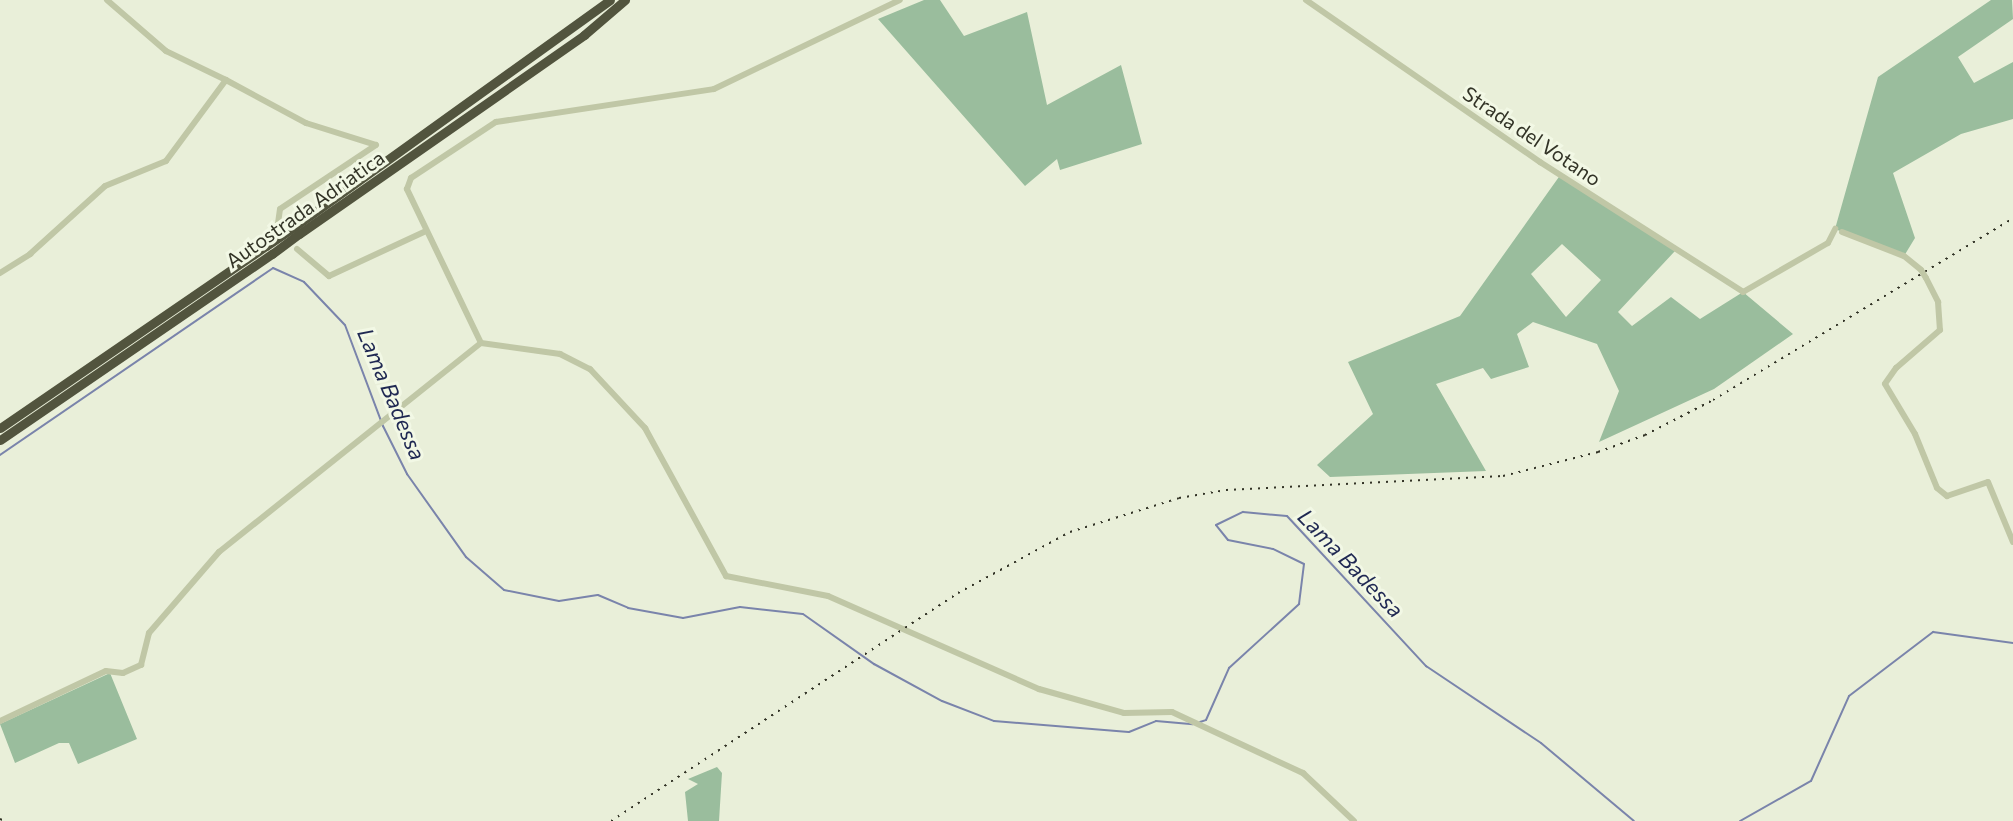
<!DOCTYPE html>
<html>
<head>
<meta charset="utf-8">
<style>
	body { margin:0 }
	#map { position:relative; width:2013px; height:821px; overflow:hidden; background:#e9efd9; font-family:Commissioner,sans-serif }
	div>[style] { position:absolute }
	.green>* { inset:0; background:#9abd9d }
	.stream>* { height:2px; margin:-1px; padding:0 1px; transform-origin:1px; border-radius:1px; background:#7a84ab }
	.minor>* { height:6px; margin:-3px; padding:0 3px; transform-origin:3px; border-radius:3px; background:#c0c7a6 }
	.highway>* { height:9px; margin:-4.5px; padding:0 4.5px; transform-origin:4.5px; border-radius:4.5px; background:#52543e }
	.rail>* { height:2px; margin-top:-1px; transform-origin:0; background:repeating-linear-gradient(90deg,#323326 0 2px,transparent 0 8px) }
	.minor-bridge>* { height:6px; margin:-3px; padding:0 3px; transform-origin:3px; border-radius:3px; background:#c0c7a6 }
	.highway-bridge>* { height:9px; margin:-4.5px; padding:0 4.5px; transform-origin:4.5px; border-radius:4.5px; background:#52543e }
	span { translate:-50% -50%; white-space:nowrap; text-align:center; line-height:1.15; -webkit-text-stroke:6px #f2f8e5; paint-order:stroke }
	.street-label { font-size:20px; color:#323326 }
	.water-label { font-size:22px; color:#1f2852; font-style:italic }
</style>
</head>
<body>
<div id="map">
	<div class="green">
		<div style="clip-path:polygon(924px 0,940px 0,964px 36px,1027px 12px,1047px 105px,1121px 65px,1142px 144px,1060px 170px,1057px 159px,1025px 186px,878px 19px)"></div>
		<div style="clip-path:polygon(1991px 0,2012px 0,2013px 19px,1958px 57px,1974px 83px,2013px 62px,2013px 119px,1961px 134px,1893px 173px,1915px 238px,1904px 256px,1835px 229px,1878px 77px)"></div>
		<div style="clip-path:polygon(evenodd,1561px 174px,1675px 251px,1618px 312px,1632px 326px,1671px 297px,1700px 319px,1743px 292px,1793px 334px,1714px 389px,1599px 442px,1619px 391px,1597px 344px,1533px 322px,1517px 334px,1529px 367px,1491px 379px,1483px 368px,1436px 384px,1486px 471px,1330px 477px,1317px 465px,1373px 414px,1348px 362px,1460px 316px,1561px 174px,1562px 244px,1601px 280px,1566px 317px,1531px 274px,1562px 244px)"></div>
		<div style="clip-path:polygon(110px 673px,137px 739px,78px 764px,69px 743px,59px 743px,15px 763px,0 724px)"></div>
		<div style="clip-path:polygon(717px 767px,722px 773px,719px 821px,688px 821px,685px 792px,698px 784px,688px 779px)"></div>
	</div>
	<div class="stream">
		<div style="left:0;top:455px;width:331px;rotate:-34.4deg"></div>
		<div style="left:273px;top:268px;width:34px;rotate:24deg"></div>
		<div style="left:304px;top:282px;width:59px;rotate:46.4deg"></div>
		<div style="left:345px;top:325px;width:108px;rotate:69.4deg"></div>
		<div style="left:383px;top:426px;width:54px;rotate:63.4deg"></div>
		<div style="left:407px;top:474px;width:102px;rotate:54.6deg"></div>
		<div style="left:466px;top:557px;width:50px;rotate:41deg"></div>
		<div style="left:504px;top:590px;width:56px;rotate:11.3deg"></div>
		<div style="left:559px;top:601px;width:39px;rotate:-9deg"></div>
		<div style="left:598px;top:595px;width:33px;rotate:23deg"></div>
		<div style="left:628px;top:608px;width:56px;rotate:10.3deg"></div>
		<div style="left:683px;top:618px;width:58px;rotate:-10.9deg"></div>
		<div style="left:740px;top:607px;width:63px;rotate:6.3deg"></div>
		<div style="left:803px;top:614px;width:87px;rotate:35.2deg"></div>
		<div style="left:874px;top:664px;width:77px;rotate:28.6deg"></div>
		<div style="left:942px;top:701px;width:56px;rotate:21deg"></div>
		<div style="left:994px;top:721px;width:135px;rotate:4.7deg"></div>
		<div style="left:1129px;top:732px;width:29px;rotate:-22deg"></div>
		<div style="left:1156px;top:721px;width:37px;rotate:5deg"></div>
		<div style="left:1200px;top:722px;width:6px;rotate:-18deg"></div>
		<div style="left:1206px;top:720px;width:57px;rotate:-66.1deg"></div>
		<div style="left:1229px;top:668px;width:95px;rotate:-42.4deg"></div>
		<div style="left:1299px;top:604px;width:40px;rotate:-82.9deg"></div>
		<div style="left:1304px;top:564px;width:34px;rotate:-154deg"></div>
		<div style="left:1273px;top:549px;width:46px;rotate:-168.7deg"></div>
		<div style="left:1228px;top:540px;width:19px;rotate:-129deg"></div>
		<div style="left:1216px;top:525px;width:30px;rotate:-26deg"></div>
		<div style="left:1243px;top:512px;width:44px;rotate:5.2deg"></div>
		<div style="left:1287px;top:516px;width:205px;rotate:47.2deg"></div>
		<div style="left:1426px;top:666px;width:138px;rotate:33.8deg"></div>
		<div style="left:1541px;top:743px;width:121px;rotate:40deg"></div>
		<div style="left:1740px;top:821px;width:81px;rotate:-29.4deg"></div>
		<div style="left:1811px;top:781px;width:93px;rotate:-65.9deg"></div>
		<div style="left:1849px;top:696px;width:106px;rotate:-37.3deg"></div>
		<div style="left:1933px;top:632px;width:81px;rotate:7.8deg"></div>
	</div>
	<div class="minor">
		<div style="left:1306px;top:0;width:285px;rotate:34.7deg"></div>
		<div style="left:1540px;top:162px;width:241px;rotate:32.6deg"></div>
		<div style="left:1743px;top:292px;width:98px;rotate:-30deg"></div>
		<div style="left:1828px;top:243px;width:16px;rotate:-63deg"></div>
		<div style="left:226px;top:80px;width:91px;rotate:28.3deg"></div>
		<div style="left:306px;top:123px;width:73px;rotate:17.4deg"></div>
		<div style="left:376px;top:145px;width:115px;rotate:146.3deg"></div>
		<div style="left:280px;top:209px;width:14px;rotate:98deg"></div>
		<div style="left:1842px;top:232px;width:66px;rotate:21.2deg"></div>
		<div style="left:1904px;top:256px;width:22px;rotate:39deg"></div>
		<div style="left:297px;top:249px;width:42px;rotate:40.2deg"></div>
		<div style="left:329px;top:276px;width:107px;rotate:-24.9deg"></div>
		<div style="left:0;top:273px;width:36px;rotate:-32deg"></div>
		<div style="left:30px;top:254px;width:101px;rotate:-42.2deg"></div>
		<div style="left:105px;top:186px;width:66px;rotate:-22.3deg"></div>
		<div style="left:166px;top:161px;width:101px;rotate:-53.5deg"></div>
		<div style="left:226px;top:80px;width:67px;rotate:-154.2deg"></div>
		<div style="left:166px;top:51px;width:78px;rotate:-139.2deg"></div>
		<div style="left:1926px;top:278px;width:27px;rotate:63deg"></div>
		<div style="left:1938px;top:302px;width:28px;rotate:86deg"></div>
		<div style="left:1940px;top:330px;width:58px;rotate:139.2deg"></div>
		<div style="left:1896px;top:368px;width:19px;rotate:125deg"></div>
		<div style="left:1885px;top:384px;width:58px;rotate:59deg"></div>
		<div style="left:1915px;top:434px;width:58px;rotate:67.8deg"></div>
		<div style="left:1937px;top:488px;width:13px;rotate:39deg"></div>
		<div style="left:1947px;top:496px;width:43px;rotate:-18.9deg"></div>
		<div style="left:1988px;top:482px;width:65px;rotate:67.4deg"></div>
		<div style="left:481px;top:343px;width:80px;rotate:7.9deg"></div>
		<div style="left:560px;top:354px;width:34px;rotate:27deg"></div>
		<div style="left:590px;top:369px;width:81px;rotate:47deg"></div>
		<div style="left:645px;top:428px;width:169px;rotate:61.3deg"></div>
		<div style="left:726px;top:576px;width:104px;rotate:11.1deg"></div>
		<div style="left:828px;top:596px;width:231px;rotate:23.8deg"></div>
		<div style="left:1039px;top:689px;width:88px;rotate:15.8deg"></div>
		<div style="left:1124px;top:713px;width:48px;rotate:-1.2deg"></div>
		<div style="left:1172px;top:712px;width:145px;rotate:25deg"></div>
		<div style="left:1303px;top:773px;width:70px;rotate:43.3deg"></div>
		<div style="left:481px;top:343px;width:171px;rotate:-115.7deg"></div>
		<div style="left:407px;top:189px;width:12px;rotate:-70deg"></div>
		<div style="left:411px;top:178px;width:102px;rotate:-33.4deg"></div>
		<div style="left:496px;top:122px;width:220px;rotate:-8.6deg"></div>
		<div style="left:714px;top:89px;width:206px;rotate:-25.6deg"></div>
		<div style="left:0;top:721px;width:117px;rotate:-25.3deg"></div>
		<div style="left:106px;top:671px;width:17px;rotate:7deg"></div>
		<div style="left:123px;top:673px;width:20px;rotate:-24deg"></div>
		<div style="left:141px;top:665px;width:33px;rotate:-76deg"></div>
		<div style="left:149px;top:633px;width:107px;rotate:-49.2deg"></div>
		<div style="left:219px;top:552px;width:335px;rotate:-38.6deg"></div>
	</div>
	<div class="highway">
		<div style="left:294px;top:227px;width:389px;rotate:-35.7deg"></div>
		<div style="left:299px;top:234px;width:348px;rotate:-34.9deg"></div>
		<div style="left:584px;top:35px;width:54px;rotate:-40.5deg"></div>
		<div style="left:0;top:428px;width:322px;rotate:-34.4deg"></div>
		<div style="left:0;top:440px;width:330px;rotate:-34.4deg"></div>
	</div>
	<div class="rail">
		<div style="left:0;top:819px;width:5px;rotate:22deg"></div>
		<div style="left:611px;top:821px;width:415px;rotate:-33.3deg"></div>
		<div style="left:958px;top:593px;width:128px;rotate:-28.6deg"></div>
		<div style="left:1070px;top:532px;width:114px;rotate:-17.3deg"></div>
		<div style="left:1179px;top:498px;width:48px;rotate:-9.7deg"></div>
		<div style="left:1226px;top:490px;width:277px;rotate:-2.9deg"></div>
		<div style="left:1503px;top:476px;width:98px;rotate:-14.2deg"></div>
		<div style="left:1598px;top:452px;width:50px;rotate:-19.9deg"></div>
		<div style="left:1645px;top:435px;width:76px;rotate:-27.2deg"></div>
		<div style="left:1713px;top:400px;width:351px;rotate:-31.2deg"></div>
	</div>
	<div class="minor-bridge">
		<div style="left:1921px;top:270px;width:9px;rotate:58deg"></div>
	</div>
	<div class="highway-bridge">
		<div style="left:266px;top:246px;width:34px;rotate:-34deg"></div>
		<div style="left:272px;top:254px;width:34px;rotate:-37deg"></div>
	</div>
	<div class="street-label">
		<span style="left:1532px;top:136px;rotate:34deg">Strada del Votano</span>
		<span style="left:305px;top:209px;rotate:-35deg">Autostrada Adriatica</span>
	</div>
	<div class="water-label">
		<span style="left:392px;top:394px;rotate:67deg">Lama Badessa</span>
		<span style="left:1351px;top:563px;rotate:46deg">Lama Badessa</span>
	</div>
</div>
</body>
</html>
